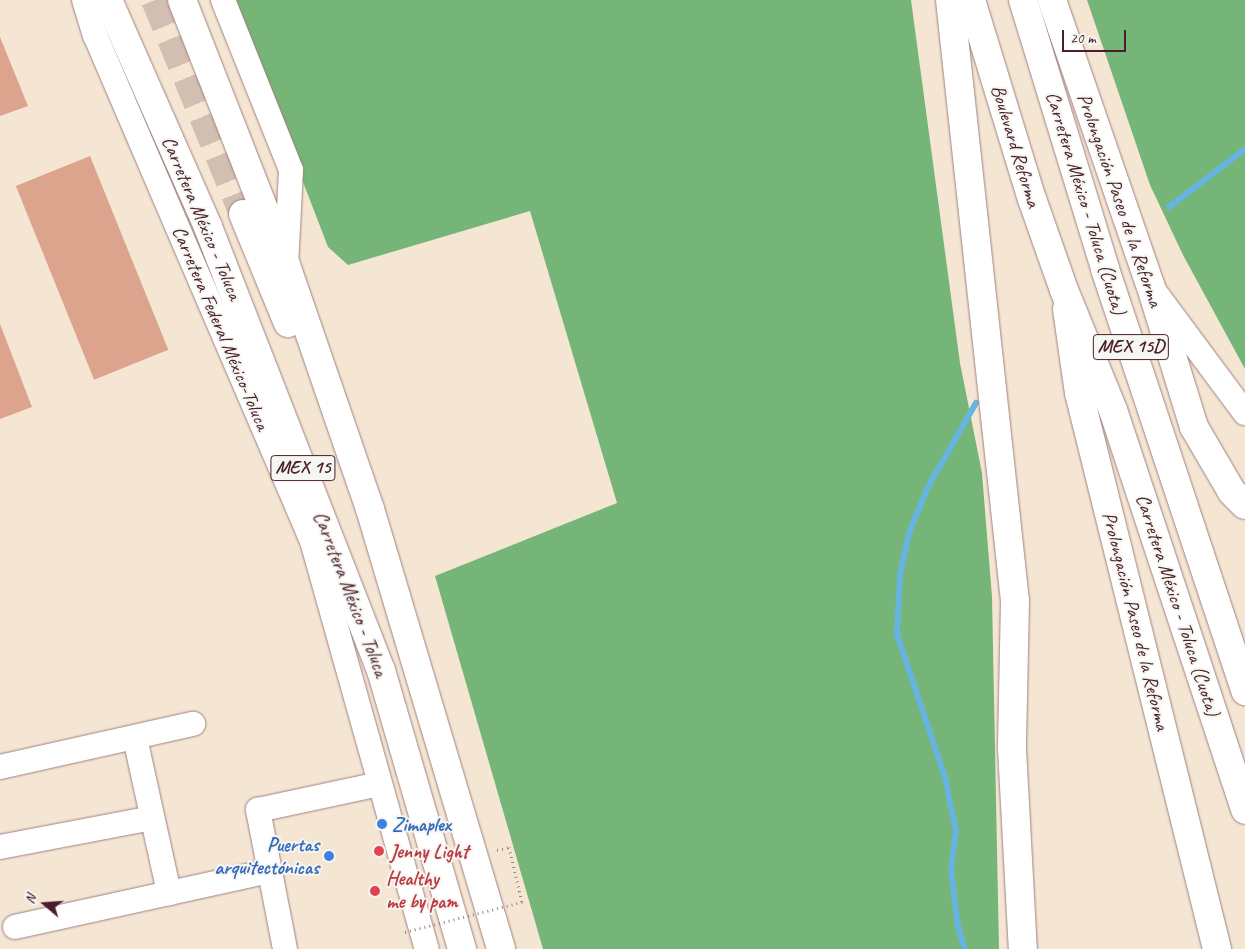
<!DOCTYPE html>
<html>
<head>
<meta charset="utf-8">
<style>
	body { margin:0 }
	#map { position:relative; width:1245px; height:949px; overflow:hidden; background:#f5e6d4; font-family:Caveat,sans-serif }
	div>[style] { position:absolute }
	.forest>* { inset:0; background:#75b577 }
	.stream>* { height:6px; margin:-3px; padding:0 3px; transform-origin:3px; border-radius:3px; background:#67b4e1 }
	.building>* { inset:0; background:#dca48d; transform-origin:0 0 }
	.major-tunnel>* { height:28px; margin-top:-14px; transform-origin:0; background:repeating-linear-gradient(90deg,#d3beb2 0 28px,transparent 0 42px) }
	.path>* { height:3px; margin-top:-1.5px; transform-origin:0; background:repeating-linear-gradient(90deg,#a08280 0 1px,transparent 0 5px) }
	.roads { filter:drop-shadow(0 0 1px #a08280) drop-shadow(0 0 1px #a08280) }
	.minor>* { height:24px; margin:-12px; padding:0 12px; transform-origin:12px; border-radius:12px; background:#fff }
	.major>* { height:28px; margin:-14px; padding:0 14px; transform-origin:14px; border-radius:14px; background:#fff }
	.highway>* { height:28px; margin:-14px; padding:0 14px; transform-origin:14px; border-radius:14px; background:#fff }
	.path-bridge>* { height:3px; margin-top:-1.5px; transform-origin:0; background:repeating-linear-gradient(90deg,#a08280 0 1px,transparent 0 5px) }
	.dots>* { width:14px; height:14px; translate:-50% -50%; box-sizing:border-box; border:2px solid #f6f6f2; border-radius:50% }
	span { translate:-50% -50%; white-space:nowrap; text-align:center; line-height:1.15; -webkit-text-stroke:4px #f6f6f2; paint-order:stroke }
	.shield-label span { padding:1px 4px; background:#f6f6f2; border:1px solid; border-radius:4px; -webkit-text-stroke-width:0 }
	.shield-label { font-size:19px; color:#4a1f2b; font-weight:700 }
	.street-label { font-size:20px; color:#4a1f2b }
	.shop-label { font-size:20px; color:#366cbe; font-weight:700 }
	.left { translate:0 -50%; text-align:left }
	.right { translate:-100% -50%; text-align:right }
	.health-label { font-size:20px; color:#be3a42; font-weight:700 }
	.north { position:absolute; left:20px; top:879px; width:50px; height:50px; -webkit-text-stroke:4px #f6f6f2; paint-order:stroke; rotate:288deg; font-size:14px; font-weight:700; line-height:20px; text-align:center; color:#4a1f2b }
	.north::after { content:''; display:block; margin:auto; width:18px; height:22px; background:#4a1f2b; clip-path:polygon(50% 0,100% 100%,50% 72%,0 100%) }
	.scale { position:absolute; left:1062px; top:30px; width:64px; height:22px; box-sizing:border-box; border:2px solid #4a1f2b; border-top:0; padding-left:6px; font-size:15px; line-height:18px; white-space:nowrap; color:#4a1f2b; -webkit-text-stroke:4px #f6f6f2; paint-order:stroke }
</style>
</head>
<body>
<div id="map">
	<div class="forest">
		<div style="clip-path:polygon(233px 0,911px 0,960px 363px,982px 473px,992px 597px,999px 949px,543px 949px,435px 576px,617px 503px,530px 211px,348px 265px,328px 247px)"></div>
		<div style="clip-path:polygon(1087px 0,1245px 0,1245px 369px,1183px 255px,1150px 185px)"></div>
	</div>
	<div class="stream">
		<div style="left:1169px;top:207px;width:96px;rotate:-37.3deg"></div>
		<div style="left:965px;top:949px;width:23px;rotate:-108deg"></div>
		<div style="left:958px;top:927px;width:57px;rotate:-97deg"></div>
		<div style="left:951px;top:870px;width:38px;rotate:-83deg"></div>
		<div style="left:956px;top:832px;width:56px;rotate:-101.3deg"></div>
		<div style="left:945px;top:777px;width:151px;rotate:-108.6deg"></div>
		<div style="left:897px;top:634px;width:59px;rotate:-87.1deg"></div>
		<div style="left:900px;top:575px;width:43px;rotate:-77.9deg"></div>
		<div style="left:909px;top:533px;width:50px;rotate:-67.6deg"></div>
		<div style="left:928px;top:487px;width:97px;rotate:-60.3deg"></div>
	</div>
	<div class="building">
		<div style="clip-path:polygon(0 37px,28px 106px,0 116px)"></div>
		<div style="left:90px;top:156px;width:209px;height:80px;rotate:68deg"></div>
		<div style="clip-path:polygon(0 324px,32px 407px,0 419px)"></div>
	</div>
	<div class="major-tunnel">
		<div style="left:155px;top:0;width:231px;rotate:67.6deg"></div>
	</div>
	<div class="path">
		<div style="left:497px;top:850px;width:12px;rotate:-14deg"></div>
		<div style="left:509px;top:847px;width:57px;rotate:76.7deg"></div>
	</div>
	<div class="roads">
		<div class="minor">
			<div style="left:84px;top:0;width:37px;rotate:73deg"></div>
			<div style="left:95px;top:35px;width:551px;rotate:66.79deg"></div>
			<div style="left:312px;top:541px;width:424px;rotate:74.3deg"></div>
			<div style="left:223px;top:0;width:183px;rotate:68.2deg"></div>
			<div style="left:291px;top:170px;width:95px;rotate:93deg"></div>
			<div style="left:1155px;top:292px;width:151px;rotate:53.4deg"></div>
			<div style="left:135px;top:738px;width:159px;rotate:77.6deg"></div>
			<div style="left:0;top:767px;width:198px;rotate:-12.6deg"></div>
			<div style="left:0;top:847px;width:155px;rotate:-10.8deg"></div>
			<div style="left:15px;top:927px;width:261px;rotate:-12.4deg"></div>
			<div style="left:285px;top:949px;width:142px;rotate:-101deg"></div>
			<div style="left:258px;top:810px;width:124px;rotate:-12.1deg"></div>
		</div>
		<div class="major">
			<div style="left:108px;top:0;width:248px;rotate:66.2deg"></div>
			<div style="left:208px;top:227px;width:476px;rotate:68.7deg"></div>
			<div style="left:381px;top:670px;width:291px;rotate:73.8deg"></div>
			<div style="left:182px;top:0;width:285px;rotate:68.6deg"></div>
			<div style="left:286px;top:265px;width:258px;rotate:71deg"></div>
			<div style="left:370px;top:509px;width:459px;rotate:73.4deg"></div>
			<div style="left:1052px;top:0;width:300px;rotate:71deg"></div>
			<div style="left:1150px;top:284px;width:150px;rotate:72.9deg"></div>
			<div style="left:1194px;top:427px;width:75px;rotate:59.7deg"></div>
			<div style="left:1232px;top:492px;width:18px;rotate:45deg"></div>
			<div style="left:243px;top:214px;width:118px;rotate:67.6deg"></div>
			<div style="left:1067px;top:309px;width:85px;rotate:81.9deg"></div>
			<div style="left:1079px;top:393px;width:573px;rotate:76.06deg"></div>
		</div>
		<div class="highway">
			<div style="left:950px;top:0;width:605px;rotate:83.83deg"></div>
			<div style="left:1015px;top:601px;width:148px;rotate:91.2deg"></div>
			<div style="left:1012px;top:749px;width:200px;rotate:86.9deg"></div>
			<div style="left:971px;top:0;width:208px;rotate:73deg"></div>
			<div style="left:1032px;top:199px;width:96px;rotate:70.6deg"></div>
			<div style="left:1064px;top:290px;width:130px;rotate:67.8deg"></div>
			<div style="left:1113px;top:410px;width:421px;rotate:71.7deg"></div>
			<div style="left:1023px;top:0;width:281px;rotate:73deg"></div>
			<div style="left:1105px;top:269px;width:445px;rotate:71.6deg"></div>
		</div>
	</div>
	<div class="path-bridge">
		<div style="left:405px;top:932px;width:121px;rotate:-14.4deg"></div>
	</div>
	<div class="dots">
		<div style="left:382px;top:824px;background:#3f7fe0"></div>
		<div style="left:379px;top:851px;background:#e0444e"></div>
		<div style="left:329px;top:856px;background:#3f7fe0"></div>
		<div style="left:375px;top:891px;background:#e0444e"></div>
	</div>
	<div class="shield-label">
		<span style="left:1131px;top:347px">MEX 15D</span>
		<span style="left:303px;top:468px">MEX 15</span>
	</div>
	<div class="street-label">
		<span style="left:1016px;top:146px;rotate:73deg">Boulevard Reforma</span>
		<span style="left:1120px;top:200px;rotate:71deg">Prolongación Paseo de la Reforma</span>
		<span style="left:1086px;top:203px;rotate:73deg">Carretera México - Toluca (Cuota)</span>
		<span style="left:202px;top:218px;rotate:67deg">Carretera México - Toluca</span>
		<span style="left:221px;top:328px;rotate:67deg">Carretera Federal México-Toluca</span>
		<span style="left:351px;top:594px;rotate:69deg">Carretera México - Toluca</span>
		<span style="left:1178px;top:605px;rotate:72deg">Carretera México - Toluca (Cuota)</span>
		<span style="left:1136px;top:621px;rotate:76deg">Prolongación Paseo de la Reforma</span>
	</div>
	<div class="shop-label">
		<span class="left" style="left:392px;top:824px">Zimaplex</span>
		<span class="right" style="left:319px;top:856px">Puertas<br>arquitectónicas</span>
	</div>
	<div class="health-label">
		<span class="left" style="left:390px;top:851px">Jenny Light</span>
		<span class="left" style="left:386px;top:890px">Healthy<br>me by pam</span>
	</div>
	<div class="north">N</div>
	<div class="scale">20 m</div>
</div>
</body>
</html>
